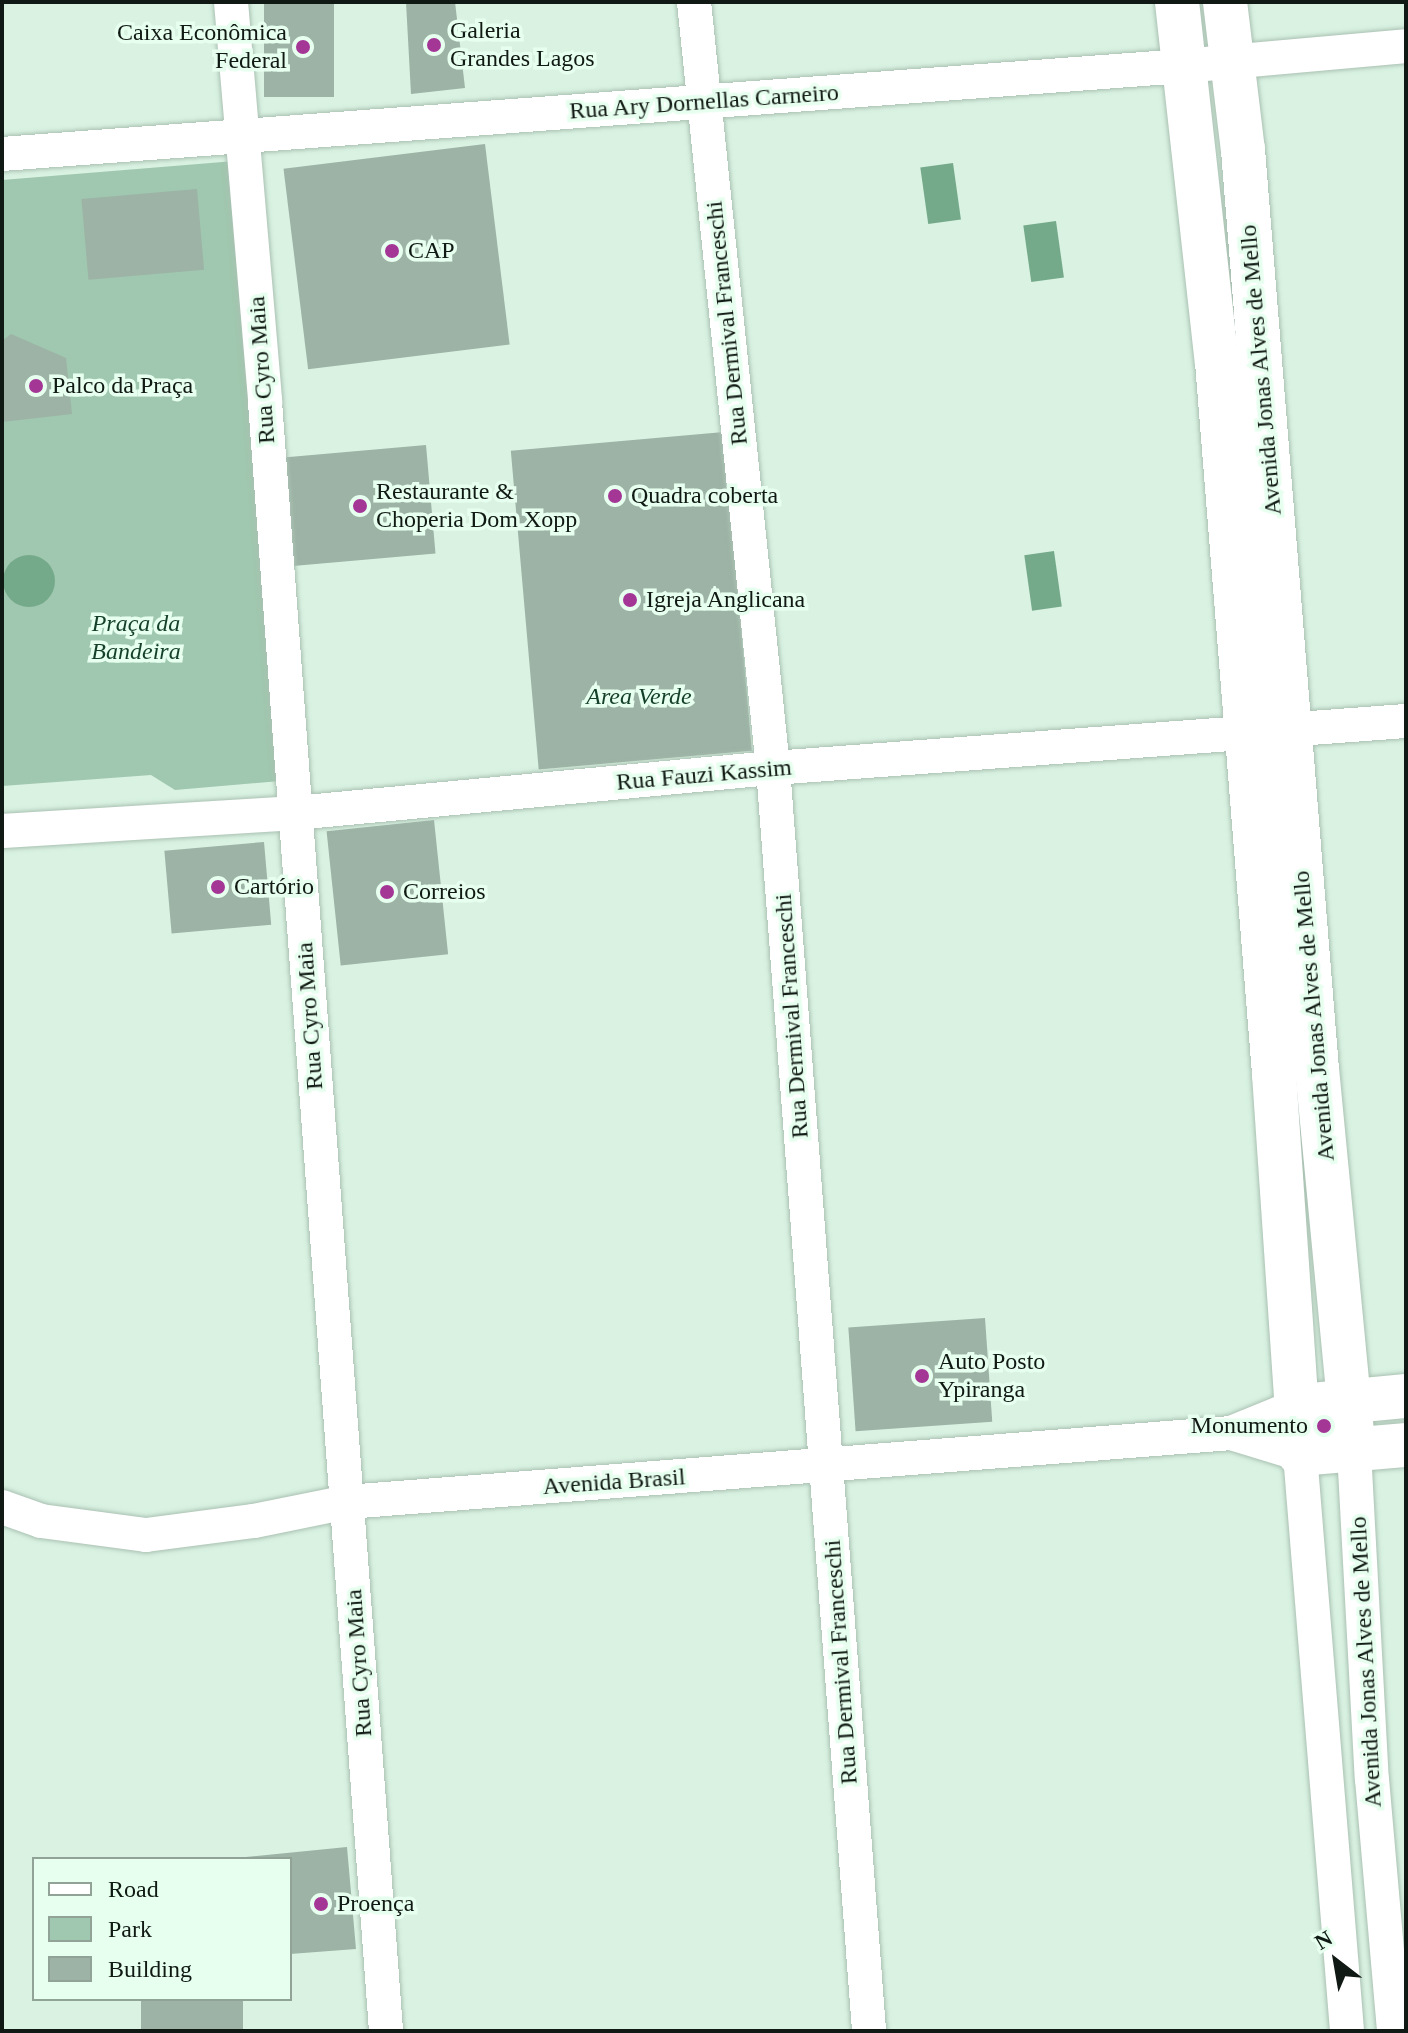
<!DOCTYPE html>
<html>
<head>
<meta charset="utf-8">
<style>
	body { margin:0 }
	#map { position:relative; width:1408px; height:2033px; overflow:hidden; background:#d9f2e2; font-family:Georgia,serif }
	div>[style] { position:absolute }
	.green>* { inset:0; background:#a0c7af }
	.water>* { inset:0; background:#74aa8a; transform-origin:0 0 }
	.round { border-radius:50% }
	.building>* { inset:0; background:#9cb3a5; transform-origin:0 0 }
	.roads { filter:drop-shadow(0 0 2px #aac1b2) drop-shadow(0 0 2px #aac1b2) }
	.minor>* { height:34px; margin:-17px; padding:0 17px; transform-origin:17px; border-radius:17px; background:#fff }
	.major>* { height:44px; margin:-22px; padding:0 22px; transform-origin:22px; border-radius:22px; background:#fff }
	.dots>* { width:22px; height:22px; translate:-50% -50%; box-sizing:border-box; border:4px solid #e7ffef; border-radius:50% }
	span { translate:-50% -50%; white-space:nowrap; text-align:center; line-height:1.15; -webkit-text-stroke:7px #e7ffef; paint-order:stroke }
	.poi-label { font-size:24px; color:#101913 }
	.left { translate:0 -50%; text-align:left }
	.right { translate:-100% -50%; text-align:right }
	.street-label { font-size:24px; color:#101913 }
	.park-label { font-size:24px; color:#143f29; font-style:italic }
	.frame { position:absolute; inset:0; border:4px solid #101913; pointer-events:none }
	.legend { position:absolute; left:32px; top:1857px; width:260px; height:144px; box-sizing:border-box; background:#e7ffef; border:2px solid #91a397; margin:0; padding:10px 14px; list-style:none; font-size:24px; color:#101913 }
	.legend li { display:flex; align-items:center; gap:16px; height:40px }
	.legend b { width:40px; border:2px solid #91a397 }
	.north { position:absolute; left:1296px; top:1921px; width:80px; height:80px; -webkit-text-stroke:6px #e7ffef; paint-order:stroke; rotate:329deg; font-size:22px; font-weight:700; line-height:32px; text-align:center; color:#101913 }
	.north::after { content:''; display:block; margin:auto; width:28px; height:36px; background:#101913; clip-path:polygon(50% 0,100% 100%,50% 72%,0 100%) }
</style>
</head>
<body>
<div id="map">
	<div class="green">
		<div style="clip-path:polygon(235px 161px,280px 781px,175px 790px,151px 775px,2px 786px,2px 180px)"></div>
	</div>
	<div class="water">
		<div style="left:953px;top:163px;width:57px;height:33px;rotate:82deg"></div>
		<div style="left:1056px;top:221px;width:57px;height:33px;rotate:82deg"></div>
		<div style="left:1054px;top:551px;width:56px;height:30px;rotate:82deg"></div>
		<div class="round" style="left:3px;top:555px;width:52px;height:52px"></div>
	</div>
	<div class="building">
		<div style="left:264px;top:2px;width:70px;height:95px"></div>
		<div style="clip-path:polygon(406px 2px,455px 2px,465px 88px,411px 94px)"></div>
		<div style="left:485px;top:144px;width:202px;height:203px;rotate:83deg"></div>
		<div style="left:197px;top:189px;width:81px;height:116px;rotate:85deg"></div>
		<div style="clip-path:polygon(11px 334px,66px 358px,72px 414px,2px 422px,2px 341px)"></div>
		<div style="left:724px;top:432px;width:320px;height:214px;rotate:85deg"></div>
		<div style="left:426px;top:445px;width:109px;height:143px;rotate:85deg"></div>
		<div style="left:434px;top:820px;width:135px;height:108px;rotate:84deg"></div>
		<div style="left:264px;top:842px;width:83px;height:100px;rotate:85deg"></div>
		<div style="left:985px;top:1318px;width:104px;height:137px;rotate:86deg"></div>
		<div style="clip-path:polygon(347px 1847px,356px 1949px,290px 1954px,290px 1859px,246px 1857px)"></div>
		<div style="left:141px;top:1999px;width:102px;height:32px"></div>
	</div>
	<div class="roads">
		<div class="minor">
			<div style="left:231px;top:2px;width:401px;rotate:85.1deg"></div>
			<div style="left:265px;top:402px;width:1633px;rotate:85.75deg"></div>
			<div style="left:694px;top:2px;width:770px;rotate:84.11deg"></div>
			<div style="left:773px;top:768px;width:1267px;rotate:85.65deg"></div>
			<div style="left:2px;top:154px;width:1184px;rotate:-4.26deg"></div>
			<div style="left:1183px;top:66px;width:224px;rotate:-5.1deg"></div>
			<div style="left:2px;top:831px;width:294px;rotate:-3.5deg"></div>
			<div style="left:295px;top:813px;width:480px;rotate:-5.4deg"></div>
			<div style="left:773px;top:768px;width:635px;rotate:-4.25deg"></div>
			<div style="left:1231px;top:1433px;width:72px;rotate:16.9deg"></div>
			<div style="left:1300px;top:1454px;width:579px;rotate:85.34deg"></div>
			<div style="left:1354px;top:1451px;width:328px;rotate:86.9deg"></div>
			<div style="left:1372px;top:1779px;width:253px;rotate:85deg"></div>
			<div style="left:2px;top:1507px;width:41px;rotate:19.7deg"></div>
			<div style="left:41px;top:1521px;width:106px;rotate:7.6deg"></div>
			<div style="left:146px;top:1535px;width:109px;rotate:-7.4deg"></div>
			<div style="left:254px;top:1521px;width:95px;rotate:-11.5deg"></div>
			<div style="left:347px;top:1502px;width:887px;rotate:-4.46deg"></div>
			<div style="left:1231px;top:1433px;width:71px;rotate:-22.2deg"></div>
		</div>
		<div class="major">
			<div style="left:1177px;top:2px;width:362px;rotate:83.7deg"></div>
			<div style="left:1217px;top:362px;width:714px;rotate:85.42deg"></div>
			<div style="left:1274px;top:1074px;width:381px;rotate:86.1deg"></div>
			<div style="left:1300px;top:1454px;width:106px;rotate:-4.9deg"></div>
			<div style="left:1225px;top:2px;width:149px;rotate:83.1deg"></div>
			<div style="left:1243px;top:150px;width:922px;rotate:85.4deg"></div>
			<div style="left:1317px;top:1069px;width:384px;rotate:84.5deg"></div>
			<div style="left:1321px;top:1404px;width:85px;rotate:-5.4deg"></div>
		</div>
	</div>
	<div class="dots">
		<div style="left:434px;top:45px;background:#a43796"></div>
		<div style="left:303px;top:47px;background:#a43796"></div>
		<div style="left:392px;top:251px;background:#a43796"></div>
		<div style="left:36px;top:386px;background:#a43796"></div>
		<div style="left:615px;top:496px;background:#a43796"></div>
		<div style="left:360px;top:506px;background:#a43796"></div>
		<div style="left:630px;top:600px;background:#a43796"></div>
		<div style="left:218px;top:887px;background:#a43796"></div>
		<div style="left:387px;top:892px;background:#a43796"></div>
		<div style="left:922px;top:1376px;background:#a43796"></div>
		<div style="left:1324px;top:1426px;background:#a43796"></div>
		<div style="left:321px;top:1904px;background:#a43796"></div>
	</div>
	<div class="poi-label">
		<span class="left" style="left:450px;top:45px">Galeria<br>Grandes Lagos</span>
		<span class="right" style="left:287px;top:47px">Caixa Econômica<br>Federal</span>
		<span class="left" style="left:408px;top:251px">CAP</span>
		<span class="left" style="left:52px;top:386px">Palco da Praça</span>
		<span class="left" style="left:376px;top:506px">Restaurante &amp;<br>Choperia Dom Xopp</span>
		<span class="left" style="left:631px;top:496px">Quadra coberta</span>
		<span class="left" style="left:646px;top:600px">Igreja Anglicana</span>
		<span class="left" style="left:234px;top:887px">Cartório</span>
		<span class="left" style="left:403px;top:892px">Correios</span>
		<span class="left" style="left:938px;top:1376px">Auto Posto<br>Ypiranga</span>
		<span class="right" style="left:1308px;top:1426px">Monumento</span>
		<span class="left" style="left:337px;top:1904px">Proença</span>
	</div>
	<div class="street-label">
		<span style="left:704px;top:102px;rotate:-4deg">Rua Ary Dornellas Carneiro</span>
		<span style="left:727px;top:323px;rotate:-96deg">Rua Dermival Franceschi</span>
		<span style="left:262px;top:370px;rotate:-94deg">Rua Cyro Maia</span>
		<span style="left:1261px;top:370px;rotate:-95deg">Avenida Jonas Alves de Mello</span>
		<span style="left:704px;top:775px;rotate:-5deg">Rua Fauzi Kassim</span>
		<span style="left:310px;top:1016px;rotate:-94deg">Rua Cyro Maia</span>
		<span style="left:792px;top:1016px;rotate:-94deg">Rua Dermival Franceschi</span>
		<span style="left:1314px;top:1016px;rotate:-95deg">Avenida Jonas Alves de Mello</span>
		<span style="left:614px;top:1482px;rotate:-4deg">Avenida Brasil</span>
		<span style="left:841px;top:1662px;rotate:-94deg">Rua Dermival Franceschi</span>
		<span style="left:1366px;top:1662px;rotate:-93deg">Avenida Jonas Alves de Mello</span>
		<span style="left:359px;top:1663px;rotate:-94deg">Rua Cyro Maia</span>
	</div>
	<div class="park-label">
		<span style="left:136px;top:638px">Praça da<br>Bandeira</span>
		<span style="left:639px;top:697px">Area Verde</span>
	</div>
	<div class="frame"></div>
	<ul class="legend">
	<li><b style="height:10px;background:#fff"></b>Road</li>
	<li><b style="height:22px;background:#a0c7af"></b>Park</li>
	<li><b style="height:22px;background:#9cb3a5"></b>Building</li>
	</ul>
	<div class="north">N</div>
</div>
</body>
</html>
